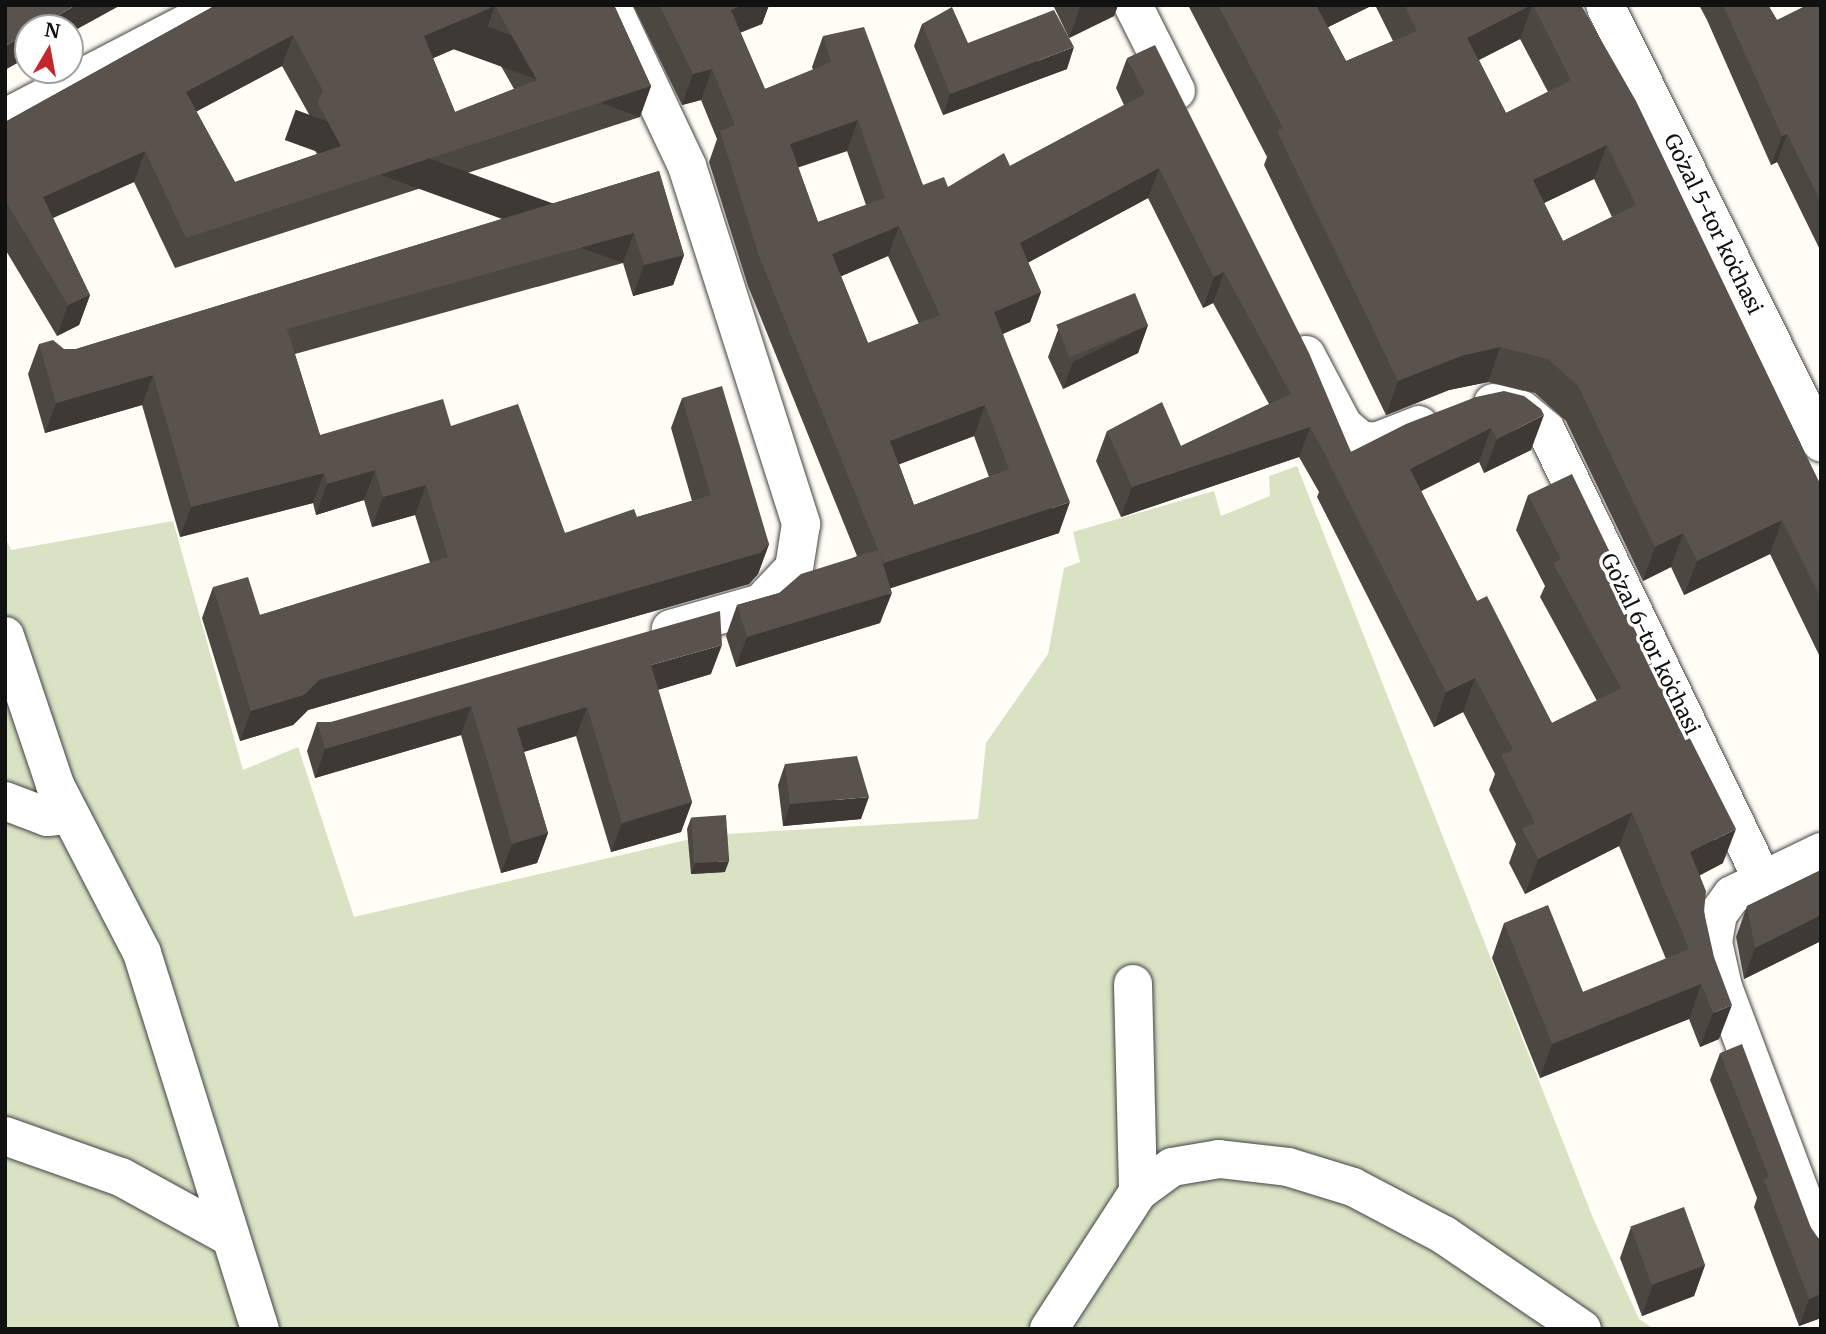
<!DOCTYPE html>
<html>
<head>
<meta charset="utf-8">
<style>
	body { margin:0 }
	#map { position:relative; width:1826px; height:1334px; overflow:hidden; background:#fffdf5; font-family:Merriweather,serif }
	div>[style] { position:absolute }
	.cemetery>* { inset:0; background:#d9e3c4 }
	.roads { filter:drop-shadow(0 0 2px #444) drop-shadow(0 0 2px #444) }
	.minor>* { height:38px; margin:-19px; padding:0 19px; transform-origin:19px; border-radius:19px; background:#fff }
	.wall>* { inset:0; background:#4d4742 }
	.shaded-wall>* { inset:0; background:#3f3936; transform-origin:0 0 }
	.building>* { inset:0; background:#5a524d; transform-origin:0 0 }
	span { translate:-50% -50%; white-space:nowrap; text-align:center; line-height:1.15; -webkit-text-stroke:7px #fff; paint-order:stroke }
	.street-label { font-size:21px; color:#111 }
	.frame { position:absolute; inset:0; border:7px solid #111; pointer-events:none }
	.north { position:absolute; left:14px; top:14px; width:70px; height:70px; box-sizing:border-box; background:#fff; border:2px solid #a0a0a0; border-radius:50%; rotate:10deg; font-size:19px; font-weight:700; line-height:28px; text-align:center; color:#111 }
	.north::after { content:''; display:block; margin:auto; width:24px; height:32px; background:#c4262e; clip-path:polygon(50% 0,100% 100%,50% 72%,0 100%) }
</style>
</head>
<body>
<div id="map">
	<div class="cemetery">
		<div style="clip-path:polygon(1297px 466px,1593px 1218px,1639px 1319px,1654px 1329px,5px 1329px,5px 537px,11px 550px,173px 521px,243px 770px,298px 747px,354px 917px,708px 835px,978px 819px,986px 743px,1048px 654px,1064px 568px,1080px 562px,1073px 532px,1214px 491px,1221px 516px,1270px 496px,1269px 476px)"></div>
	</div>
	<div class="roads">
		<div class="minor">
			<div style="left:611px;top:5px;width:178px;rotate:64.7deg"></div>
			<div style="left:687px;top:166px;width:376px;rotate:72.3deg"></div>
			<div style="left:801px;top:524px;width:45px;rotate:99deg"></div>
			<div style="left:794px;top:568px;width:48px;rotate:133.3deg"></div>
			<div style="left:761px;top:603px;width:94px;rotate:163.9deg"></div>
			<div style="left:1133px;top:5px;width:96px;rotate:63.4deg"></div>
			<div style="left:1605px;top:5px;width:488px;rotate:63.7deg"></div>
			<div style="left:5px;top:118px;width:245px;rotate:-27.5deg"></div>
			<div style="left:1306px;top:355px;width:79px;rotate:62.1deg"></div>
			<div style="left:1343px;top:425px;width:23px;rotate:41deg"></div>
			<div style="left:1360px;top:440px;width:16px;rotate:7deg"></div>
			<div style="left:1376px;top:442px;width:46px;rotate:-21.6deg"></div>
			<div style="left:1493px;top:403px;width:30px;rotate:14deg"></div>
			<div style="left:1522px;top:410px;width:31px;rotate:40deg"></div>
			<div style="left:1546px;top:430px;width:497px;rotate:64.3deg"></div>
			<div style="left:5px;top:636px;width:157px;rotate:71.4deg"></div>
			<div style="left:55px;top:785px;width:189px;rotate:62.6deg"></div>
			<div style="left:142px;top:953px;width:394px;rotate:72.6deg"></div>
			<div style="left:5px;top:801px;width:45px;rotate:20.9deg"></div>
			<div style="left:47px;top:817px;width:22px;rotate:-5deg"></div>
			<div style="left:1821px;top:852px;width:99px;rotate:154.2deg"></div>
			<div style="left:1732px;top:895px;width:24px;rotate:126deg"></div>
			<div style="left:1718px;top:914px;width:28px;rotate:100deg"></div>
			<div style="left:1713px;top:942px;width:46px;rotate:77.5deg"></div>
			<div style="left:1723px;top:987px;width:279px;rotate:69.4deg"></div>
			<div style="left:1133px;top:984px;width:208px;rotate:88.6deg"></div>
			<div style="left:5px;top:1136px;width:123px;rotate:19.5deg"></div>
			<div style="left:121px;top:1177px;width:124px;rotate:28.8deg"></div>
			<div style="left:1049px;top:1329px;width:163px;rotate:-57deg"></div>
			<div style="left:1138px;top:1192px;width:42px;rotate:-36.3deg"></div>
			<div style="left:1172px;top:1167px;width:48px;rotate:-9.7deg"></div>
			<div style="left:1219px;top:1159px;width:69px;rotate:6.6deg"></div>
			<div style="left:1288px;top:1167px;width:68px;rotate:17.1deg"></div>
			<div style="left:1353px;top:1187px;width:103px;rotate:27.8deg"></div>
			<div style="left:1444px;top:1235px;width:167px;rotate:34.3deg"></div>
		</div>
	</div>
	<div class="wall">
		<div style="clip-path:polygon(evenodd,216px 5px,614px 5px,651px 86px,640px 117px,175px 268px,134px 182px,53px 218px,90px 295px,79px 325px,57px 336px,5px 249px,5px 122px,216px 5px,484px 36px,514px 89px,455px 112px,433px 58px,484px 36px,216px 5px,282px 66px,311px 118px,305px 133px,317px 154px,235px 182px,196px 111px,282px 66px)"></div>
		<div style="clip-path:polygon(evenodd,633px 5px,769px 5px,762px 24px,740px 32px,765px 89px,813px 70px,812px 67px,823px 36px,923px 185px,948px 187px,1010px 166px,1124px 105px,1116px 88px,1127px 58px,1351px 452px,1476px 397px,1531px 450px,1484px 473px,1479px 462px,1421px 491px,1477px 601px,1552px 723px,1597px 701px,1540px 597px,1545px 586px,1516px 530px,1528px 495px,1610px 581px,1723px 863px,1700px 875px,1719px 1039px,1700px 1047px,1689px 1019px,1540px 1078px,1492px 958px,1504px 923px,1583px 992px,1666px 959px,1619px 846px,1525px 894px,1509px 863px,1516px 844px,1489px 790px,1495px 774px,1463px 712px,1434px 727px,1317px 497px,1319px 492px,1299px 457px,1121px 517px,1096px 461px,1107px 431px,1181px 446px,1269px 404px,1213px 303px,1203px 308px,1148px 198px,1028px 262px,1041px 292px,1030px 322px,1003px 334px,1059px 533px,890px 588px,880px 623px,736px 667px,726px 636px,737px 605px,779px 593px,857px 556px,748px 286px,709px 162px,717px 139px,701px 100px,682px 105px,633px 5px,847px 151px,866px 205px,818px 222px,798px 167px,847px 151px,633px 5px,888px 256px,919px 324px,868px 343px,841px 276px,888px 256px,633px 5px,974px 436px,989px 477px,914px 505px,899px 464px,974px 436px)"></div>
		<div style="clip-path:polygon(1053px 5px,1118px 5px,1114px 16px,1069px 38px)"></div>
		<div style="clip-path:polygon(evenodd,1188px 5px,1373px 5px,1328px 27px,1346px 61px,1393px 41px,1375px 5px,1581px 5px,1821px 486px,1821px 659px,1770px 554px,1684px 595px,1671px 567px,1643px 581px,1566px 421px,1535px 393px,1488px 382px,1449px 390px,1386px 415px,1264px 165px,1267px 157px,1188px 5px,1520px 39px,1548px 92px,1506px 113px,1479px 60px,1520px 39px,1188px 5px,1594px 179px,1612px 217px,1563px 241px,1544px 203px,1594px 179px)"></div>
		<div style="clip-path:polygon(1699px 5px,1768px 5px,1777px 20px,1821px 5px,1821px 252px,1777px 162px,1771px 165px,1707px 20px)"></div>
		<div style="clip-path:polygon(922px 24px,968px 43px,1067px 69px,943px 115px,914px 46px)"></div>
		<div style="clip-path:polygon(659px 171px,684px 255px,673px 285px,633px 296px,623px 263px,295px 354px,320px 435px,451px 426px,565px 533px,637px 517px,692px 501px,671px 428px,682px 398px,769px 544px,758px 574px,749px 584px,308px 710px,293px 725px,240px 741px,202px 618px,213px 587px,260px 615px,430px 563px,415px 515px,372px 527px,364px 500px,316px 515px,313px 503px,180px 537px,142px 405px,45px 433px,28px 374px,39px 344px,64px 349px,76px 349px)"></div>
		<div style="clip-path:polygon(1148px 325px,1138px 353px,1063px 389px,1048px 357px,1058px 330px)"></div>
		<div style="clip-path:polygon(711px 674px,658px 690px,692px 802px,681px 832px,611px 852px,576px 736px,524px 752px,548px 833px,537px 863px,501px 873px,461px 735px,315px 778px,307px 751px,317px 722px,331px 722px)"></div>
		<div style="clip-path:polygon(785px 764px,861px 819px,783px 826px,778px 785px)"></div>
		<div style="clip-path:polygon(691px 818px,725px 872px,691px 874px,687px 829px)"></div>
		<div style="clip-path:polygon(1821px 870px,1821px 941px,1744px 979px,1736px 937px,1747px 906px)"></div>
		<div style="clip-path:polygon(1720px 1053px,1811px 1228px,1818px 1238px,1821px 1239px,1821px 1318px,1799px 1326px,1754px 1207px,1757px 1198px,1710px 1080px)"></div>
		<div style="clip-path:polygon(1631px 1227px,1705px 1265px,1694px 1296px,1642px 1316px,1620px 1258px)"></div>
	</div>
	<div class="shaded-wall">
		<div style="clip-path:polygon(76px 5px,121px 5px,70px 33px,70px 28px,36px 28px)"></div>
		<div style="clip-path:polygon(743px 5px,769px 5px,762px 24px,720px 41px,731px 10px)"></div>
		<div style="clip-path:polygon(1081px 5px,1118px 5px,1114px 16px,1069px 38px)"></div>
		<div style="clip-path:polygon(1316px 5px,1373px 5px,1304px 39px)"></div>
		<div style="clip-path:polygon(1532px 5px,1520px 39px,1455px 72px,1467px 38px)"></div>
		<div style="clip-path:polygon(495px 6px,484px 36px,413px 67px,424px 36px)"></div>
		<div style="clip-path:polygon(28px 33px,28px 57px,5px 70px,5px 46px)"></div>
		<div style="clip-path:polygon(293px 35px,282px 66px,175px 123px,186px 92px)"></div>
		<div style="clip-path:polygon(1074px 47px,1067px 69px,943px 115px,950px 94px)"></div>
		<div style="clip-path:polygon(712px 69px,701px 100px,682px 105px,693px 74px)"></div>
		<div style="left:651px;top:86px;width:33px;height:489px;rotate:110deg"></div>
		<div style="clip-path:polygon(858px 120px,847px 151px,779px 174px,790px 144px)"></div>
		<div style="clip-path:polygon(1787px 134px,1777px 162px,1771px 165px,1782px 136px)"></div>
		<div style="clip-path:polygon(1607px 145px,1594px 179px,1521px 214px,1533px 180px)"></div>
		<div style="clip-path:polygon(145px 151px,134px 182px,32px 227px,43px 197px)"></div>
		<div style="clip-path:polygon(1159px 168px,1148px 198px,1009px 273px,1020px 243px)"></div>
		<div style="clip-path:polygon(899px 226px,888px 256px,821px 285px,832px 254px)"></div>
		<div style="left:634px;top:233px;width:32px;height:360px;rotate:110deg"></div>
		<div style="clip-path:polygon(684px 255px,673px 285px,633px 296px,644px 265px)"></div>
		<div style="clip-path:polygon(1224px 272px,1213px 303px,1203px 308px,1214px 277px)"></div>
		<div style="clip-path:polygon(1041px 292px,1030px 322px,983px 342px,994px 312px)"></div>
		<div style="clip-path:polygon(90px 295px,79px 325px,57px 336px,68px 305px)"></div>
		<div style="clip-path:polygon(1148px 325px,1138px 353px,1063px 389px,1073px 362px)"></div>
		<div style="clip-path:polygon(1500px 347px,1488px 382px,1449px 390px,1386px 415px,1398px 381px,1461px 356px)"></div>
		<div style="clip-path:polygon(153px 375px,142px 405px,45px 433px,56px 403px)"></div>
		<div style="clip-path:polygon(985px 405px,974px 436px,879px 472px,890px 441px)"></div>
		<div style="clip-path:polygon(1544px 415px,1531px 450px,1484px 473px,1497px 439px)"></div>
		<div style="clip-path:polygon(1310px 427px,1299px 457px,1121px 517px,1132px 487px)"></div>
		<div style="clip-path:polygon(1491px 428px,1479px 462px,1397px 503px,1410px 469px)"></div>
		<div style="clip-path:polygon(375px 470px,364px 500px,316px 515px,327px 484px)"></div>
		<div style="clip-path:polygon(324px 473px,313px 503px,180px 537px,191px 507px)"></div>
		<div style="clip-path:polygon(426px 485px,415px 515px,372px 527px,383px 497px)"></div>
		<div style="clip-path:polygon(1070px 502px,1059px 533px,873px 594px,884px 563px)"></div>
		<div style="clip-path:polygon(1782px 520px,1770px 554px,1684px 595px,1697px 561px)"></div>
		<div style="clip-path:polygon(1683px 533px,1671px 567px,1643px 581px,1655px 547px)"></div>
		<div style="clip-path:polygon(769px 544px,758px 574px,749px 584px,308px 710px,293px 725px,240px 741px,251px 711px,319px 680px)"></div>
		<div style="clip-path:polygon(1616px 565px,1603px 600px,1605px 570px)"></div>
		<div style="clip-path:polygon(892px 593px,880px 623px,736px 667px,747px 637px)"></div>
		<div style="clip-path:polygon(722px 645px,711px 674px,640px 695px,651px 665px)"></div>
		<div style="clip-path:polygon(1475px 678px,1463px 712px,1434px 727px,1446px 692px)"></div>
		<div style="clip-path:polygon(471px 706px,461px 735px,315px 778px,325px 749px)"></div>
		<div style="clip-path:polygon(587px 707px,576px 736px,506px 757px,517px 728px)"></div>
		<div style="clip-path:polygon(869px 797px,861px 819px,783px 826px,790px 804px)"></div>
		<div style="clip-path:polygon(692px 802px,681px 832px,611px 852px,622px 823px)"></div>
		<div style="clip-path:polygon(1632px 812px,1619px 846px,1525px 894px,1538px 859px)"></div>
		<div style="clip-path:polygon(1736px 829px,1723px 863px,1678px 887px,1690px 852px)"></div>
		<div style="clip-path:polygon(548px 833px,537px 863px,501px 873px,512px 844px)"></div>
		<div style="clip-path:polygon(729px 861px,725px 872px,691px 874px,695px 863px)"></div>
		<div style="clip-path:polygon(1821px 915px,1821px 941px,1744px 979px,1755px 948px)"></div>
		<div style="clip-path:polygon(1701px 984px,1689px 1019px,1540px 1078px,1552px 1044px)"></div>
		<div style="clip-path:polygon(1732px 1005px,1719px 1039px,1700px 1047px,1713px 1013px)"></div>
		<div style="clip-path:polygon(1705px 1265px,1694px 1296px,1642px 1316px,1653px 1284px)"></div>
		<div style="clip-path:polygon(1821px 1294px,1821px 1318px,1799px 1326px,1809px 1299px)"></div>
	</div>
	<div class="building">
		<div style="clip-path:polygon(5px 5px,76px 5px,36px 28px,28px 28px,28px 33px,5px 46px)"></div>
		<div style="clip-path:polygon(evenodd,216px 5px,614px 5px,651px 86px,186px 238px,145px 151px,43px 197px,90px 295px,68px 305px,5px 200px,5px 122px,216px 5px,495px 6px,537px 80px,455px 112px,424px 36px,495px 6px,216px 5px,293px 35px,323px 91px,317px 102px,341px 146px,235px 182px,186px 92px,293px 35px)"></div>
		<div style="clip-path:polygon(evenodd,659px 5px,743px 5px,731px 10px,765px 89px,831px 62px,823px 36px,864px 27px,923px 185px,944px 177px,948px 187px,1004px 153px,1010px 166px,1145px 94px,1127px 58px,1155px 45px,1309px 353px,1351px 452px,1330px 463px,1310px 427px,1132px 487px,1107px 431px,1162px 402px,1181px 446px,1291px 394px,1224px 272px,1214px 277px,1159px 168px,1020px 243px,1041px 292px,994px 312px,1070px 502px,884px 563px,880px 554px,892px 593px,747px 637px,737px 605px,779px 593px,801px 574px,878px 550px,759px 256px,720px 131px,735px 125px,712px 69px,693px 74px,659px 5px,858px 120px,885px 198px,818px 222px,790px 144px,858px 120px,659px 5px,899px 226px,940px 315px,868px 343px,832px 254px,899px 226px,659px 5px,985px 405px,1009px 469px,914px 505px,890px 441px,985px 405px)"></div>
		<div style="clip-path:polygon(evenodd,1218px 5px,1316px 5px,1346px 61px,1417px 31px,1404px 5px,1531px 5px,1467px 38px,1506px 113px,1571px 80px,1533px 5px,1581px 5px,1636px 101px,1821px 486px,1821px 599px,1782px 520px,1697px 561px,1683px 533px,1655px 547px,1578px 386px,1548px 359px,1500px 347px,1461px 356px,1398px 381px,1277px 131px,1283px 128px,1218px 5px,1607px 145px,1636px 205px,1563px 241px,1533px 180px,1607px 145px)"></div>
		<div style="clip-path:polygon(1723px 5px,1768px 5px,1777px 20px,1807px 5px,1821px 5px,1821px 202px,1787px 134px,1782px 136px)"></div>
		<div style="clip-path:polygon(952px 7px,968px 43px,1054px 10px,1074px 47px,950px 94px,922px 24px)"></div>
		<div style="clip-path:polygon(659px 171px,684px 255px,644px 265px,634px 233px,287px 329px,320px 435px,443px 399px,451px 426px,518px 404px,565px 533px,634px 509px,637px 517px,711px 495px,682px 398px,722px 386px,769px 544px,760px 553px,319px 680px,304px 695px,251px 711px,213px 587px,248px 577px,260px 615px,448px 557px,426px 485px,383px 497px,375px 470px,327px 484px,324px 473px,191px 507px,153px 375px,56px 403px,39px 344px,53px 340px,64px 349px,76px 349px)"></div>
		<div style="left:1135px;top:293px;width:35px;height:85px;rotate:68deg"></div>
		<div style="clip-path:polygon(1504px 391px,1524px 396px,1541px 409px,1544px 415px,1497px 439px,1491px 428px,1410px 469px,1477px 601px,1487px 596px,1552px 723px,1621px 688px,1553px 563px,1561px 559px,1528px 495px,1572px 474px,1616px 565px,1605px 570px,1610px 581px,1736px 829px,1690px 852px,1706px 891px,1704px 912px,1714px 957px,1732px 1005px,1713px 1013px,1701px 984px,1552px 1044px,1504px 923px,1548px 905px,1583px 992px,1689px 949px,1632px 812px,1538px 859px,1522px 829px,1535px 823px,1501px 755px,1513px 750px,1475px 678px,1446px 692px,1329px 463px,1406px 424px,1476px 397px)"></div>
		<div style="clip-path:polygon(720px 611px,722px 645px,651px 665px,692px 802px,622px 823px,587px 707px,517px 728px,548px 833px,512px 844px,471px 706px,325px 749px,317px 722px,331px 722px)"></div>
		<div style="clip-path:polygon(857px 756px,869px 797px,790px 804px,785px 764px)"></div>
		<div style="left:726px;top:815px;width:46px;height:35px;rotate:86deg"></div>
		<div style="clip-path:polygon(1821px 870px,1821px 915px,1755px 948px,1747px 906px)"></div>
		<div style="clip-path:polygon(1742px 1044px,1811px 1228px,1818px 1238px,1821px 1239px,1821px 1294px,1809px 1299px,1764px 1180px,1769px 1177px,1720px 1053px)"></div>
		<div style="left:1684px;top:1207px;width:62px;height:57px;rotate:70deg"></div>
	</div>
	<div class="street-label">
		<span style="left:1713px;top:224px;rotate:64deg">Goʻzal 5-tor koʻchasi</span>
		<span style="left:1650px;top:644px;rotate:64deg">Goʻzal 6-tor koʻchasi</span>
	</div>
	<div class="frame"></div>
	<div class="north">N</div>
</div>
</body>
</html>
